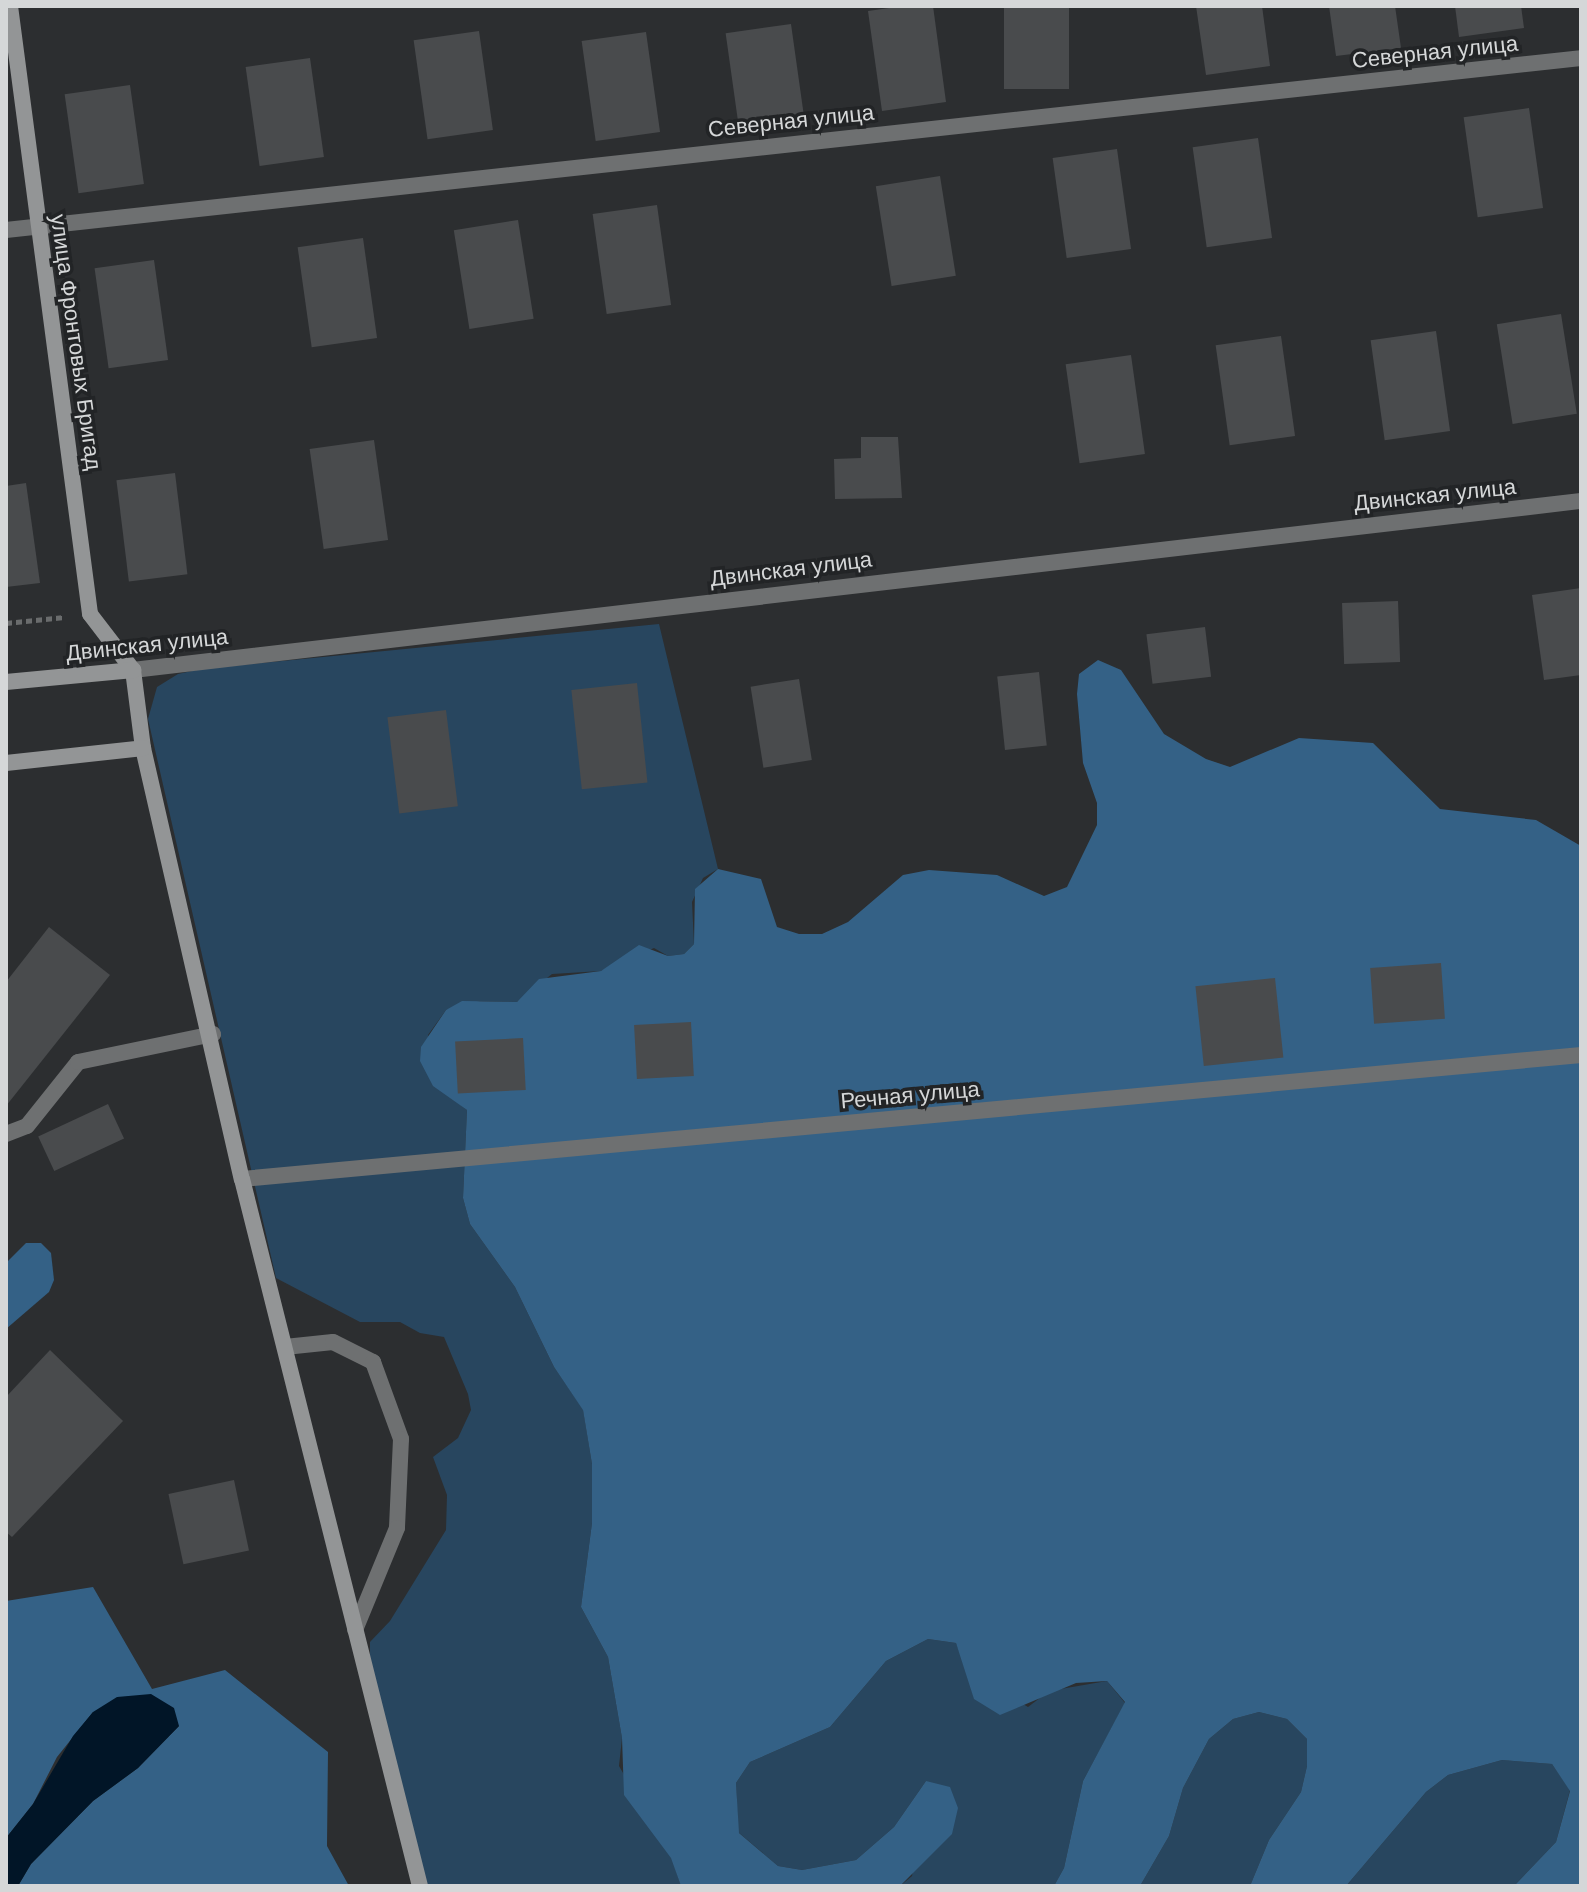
<!DOCTYPE html>
<html>
<head>
<meta charset="utf-8">
<style>
	body { margin:0 }
	#map { position:relative; width:1587px; height:1892px; overflow:hidden; background:#2c2e30; font-family:Arial,sans-serif }
	div>[style] { position:absolute }
	.green>* { inset:0; background:#28465f }
	.forest>* { inset:0; background:#346186 }
	.water>* { inset:0; background:#011527 }
	.building>* { inset:0; background:#494b4d; transform-origin:0 0 }
	.path>* { height:5px; margin-top:-2.5px; transform-origin:0; background:repeating-linear-gradient(90deg,#6a6c6d 0 6px,transparent 0 10px) }
	.lane>* { height:16px; margin:-8px; padding:0 8px; transform-origin:8px; border-radius:8px; background:#6e7071 }
	.street>* { height:16px; margin:-8px; padding:0 8px; transform-origin:8px; border-radius:8px; background:#6e7071 }
	.secondary>* { height:16px; margin:-8px; padding:0 8px; transform-origin:8px; border-radius:8px; background:#939596 }
	span { translate:-50% -50%; white-space:nowrap; text-align:center; line-height:1.15; -webkit-text-stroke:7px #222426; paint-order:stroke }
	.street-label { font-size:22px; color:#d5d7d8 }
	.frame { position:absolute; inset:0; border:8px solid #d5d7d8; pointer-events:none }
</style>
</head>
<body>
<div id="map">
	<div class="green">
		<div style="clip-path:polygon(659px 624px,718px 869px,703px 878px,692px 902px,694px 944px,684px 954px,668px 956px,654px 948px,601px 971px,552px 974px,517px 1002px,480px 1001px,446px 1010px,428px 1035px,457px 1102px,467px 1110px,463px 1198px,470px 1224px,515px 1287px,554px 1367px,583px 1409px,592px 1464px,592px 1523px,581px 1607px,608px 1657px,622px 1738px,619px 1766px,672px 1858px,681px 1886px,427px 1886px,370px 1695px,370px 1642px,390px 1621px,446px 1530px,447px 1495px,433px 1457px,458px 1438px,471px 1410px,468px 1394px,444px 1337px,420px 1333px,400px 1322px,360px 1322px,276px 1278px,148px 719px,157px 687px,178px 674px,201px 669px)"></div>
		<div style="clip-path:polygon(928px 1639px,956px 1643px,966px 1669px,1028px 1707px,1049px 1691px,1107px 1681px,1125px 1703px,1083px 1781px,1064px 1868px,1054px 1886px,900px 1886px,912px 1876px,926px 1781px,894px 1827px,856px 1860px,802px 1870px,778px 1866px,738px 1832px,736px 1783px,750px 1762px,830px 1727px,886px 1661px)"></div>
		<div style="clip-path:polygon(1259px 1712px,1287px 1719px,1307px 1739px,1307px 1766px,1301px 1792px,1269px 1840px,1250px 1886px,1140px 1886px,1169px 1836px,1183px 1788px,1209px 1739px,1233px 1719px)"></div>
		<div style="clip-path:polygon(1502px 1760px,1552px 1764px,1570px 1790px,1556px 1842px,1514px 1886px,1346px 1886px,1426px 1792px,1448px 1775px)"></div>
	</div>
	<div class="forest">
		<div style="clip-path:polygon(1098px 660px,1121px 670px,1164px 734px,1206px 759px,1230px 767px,1299px 738px,1373px 743px,1440px 809px,1536px 820px,1581px 846px,1581px 1886px,1514px 1886px,1556px 1842px,1570px 1791px,1552px 1764px,1502px 1760px,1448px 1775px,1426px 1792px,1346px 1886px,1250px 1886px,1269px 1840px,1301px 1792px,1307px 1766px,1307px 1739px,1287px 1719px,1259px 1712px,1233px 1719px,1209px 1739px,1183px 1788px,1169px 1836px,1140px 1886px,1054px 1886px,1064px 1868px,1083px 1781px,1125px 1702px,1107px 1681px,1076px 1683px,1000px 1715px,974px 1699px,956px 1643px,928px 1639px,886px 1661px,830px 1727px,750px 1762px,736px 1783px,739px 1833px,778px 1866px,802px 1870px,856px 1860px,894px 1827px,926px 1781px,950px 1787px,958px 1808px,952px 1834px,900px 1886px,681px 1886px,671px 1858px,624px 1795px,622px 1738px,608px 1657px,581px 1607px,592px 1523px,592px 1464px,583px 1410px,554px 1367px,515px 1287px,470px 1224px,463px 1198px,467px 1110px,433px 1086px,420px 1061px,421px 1047px,446px 1010px,462px 1001px,517px 1002px,539px 979px,601px 971px,639px 945px,668px 956px,684px 954px,694px 944px,695px 889px,718px 869px,761px 879px,777px 927px,799px 934px,822px 934px,848px 922px,903px 875px,929px 870px,997px 875px,1044px 896px,1067px 887px,1097px 825px,1097px 803px,1083px 763px,1077px 694px,1079px 674px)"></div>
		<div style="clip-path:polygon(26px 1243px,41px 1243px,51px 1253px,54px 1280px,49px 1292px,6px 1329px,6px 1263px)"></div>
		<div style="clip-path:polygon(93px 1587px,152px 1689px,225px 1670px,328px 1752px,327px 1846px,349px 1886px,18px 1886px,31px 1864px,93px 1801px,138px 1768px,179px 1726px,93px 1712px,57px 1757px,33px 1804px,6px 1838px,6px 1601px)"></div>
	</div>
	<div class="water">
		<div style="clip-path:polygon(151px 1694px,174px 1708px,179px 1726px,138px 1768px,93px 1801px,31px 1864px,18px 1886px,6px 1886px,6px 1838px,33px 1804px,73px 1736px,93px 1712px,117px 1697px)"></div>
	</div>
	<div class="building">
		<div style="clip-path:polygon(903px 6px,933px 6px,946px 102px,882px 111px,868px 11px)"></div>
		<div style="left:1004px;top:6px;width:65px;height:83px"></div>
		<div style="clip-path:polygon(1196px 6px,1262px 6px,1270px 66px,1206px 75px)"></div>
		<div style="clip-path:polygon(1329px 6px,1395px 6px,1401px 48px,1336px 56px)"></div>
		<div style="clip-path:polygon(1455px 6px,1521px 6px,1524px 28px,1459px 37px)"></div>
		<div style="left:791px;top:24px;width:101px;height:66px;rotate:82deg"></div>
		<div style="left:479px;top:31px;width:100px;height:66px;rotate:82deg"></div>
		<div style="left:646px;top:32px;width:101px;height:65px;rotate:82deg"></div>
		<div style="left:310px;top:58px;width:100px;height:65px;rotate:82deg"></div>
		<div style="left:130px;top:85px;width:100px;height:66px;rotate:82deg"></div>
		<div style="left:1529px;top:108px;width:101px;height:66px;rotate:82deg"></div>
		<div style="left:1258px;top:138px;width:101px;height:66px;rotate:82deg"></div>
		<div style="left:1117px;top:149px;width:101px;height:65px;rotate:82deg"></div>
		<div style="left:940px;top:176px;width:101px;height:65px;rotate:81deg"></div>
		<div style="left:657px;top:205px;width:101px;height:65px;rotate:82deg"></div>
		<div style="left:518px;top:220px;width:100px;height:65px;rotate:81deg"></div>
		<div style="left:363px;top:238px;width:101px;height:66px;rotate:82deg"></div>
		<div style="left:154px;top:260px;width:101px;height:60px;rotate:82deg"></div>
		<div style="left:1561px;top:314px;width:101px;height:65px;rotate:81deg"></div>
		<div style="left:1436px;top:331px;width:101px;height:66px;rotate:82deg"></div>
		<div style="left:1281px;top:336px;width:101px;height:66px;rotate:82deg"></div>
		<div style="left:1131px;top:355px;width:100px;height:66px;rotate:82deg"></div>
		<div style="clip-path:polygon(861px 437px,898px 437px,902px 498px,835px 499px,834px 459px,861px 458px)"></div>
		<div style="left:374px;top:440px;width:101px;height:65px;rotate:82deg"></div>
		<div style="left:175px;top:473px;width:102px;height:59px;rotate:83deg"></div>
		<div style="clip-path:polygon(26px 483px,40px 583px,6px 587px,6px 486px)"></div>
		<div style="clip-path:polygon(1581px 588px,1581px 675px,1544px 680px,1532px 595px)"></div>
		<div style="left:1398px;top:601px;width:61px;height:56px;rotate:88deg"></div>
		<div style="left:1205px;top:627px;width:50px;height:59px;rotate:83deg"></div>
		<div style="left:1039px;top:672px;width:74px;height:42px;rotate:84deg"></div>
		<div style="left:799px;top:679px;width:82px;height:49px;rotate:81deg"></div>
		<div style="left:637px;top:683px;width:100px;height:66px;rotate:84deg"></div>
		<div style="left:446px;top:710px;width:97px;height:59px;rotate:83deg"></div>
		<div style="clip-path:polygon(49px 927px,110px 975px,6px 1106px,6px 982px)"></div>
		<div style="left:1441px;top:963px;width:56px;height:71px;rotate:86deg"></div>
		<div style="left:1275px;top:978px;width:80px;height:80px;rotate:84deg"></div>
		<div style="left:691px;top:1022px;width:54px;height:57px;rotate:87deg"></div>
		<div style="left:523px;top:1038px;width:52px;height:68px;rotate:87deg"></div>
		<div style="left:108px;top:1104px;width:38px;height:77px;rotate:65deg"></div>
		<div style="clip-path:polygon(50px 1350px,123px 1421px,12px 1537px,6px 1532px,6px 1397px)"></div>
		<div style="left:234px;top:1480px;width:72px;height:67px;rotate:78deg"></div>
	</div>
	<div class="path">
		<div style="left:6px;top:623px;width:59px;rotate:-5.8deg"></div>
	</div>
	<div class="lane">
		<div style="left:6px;top:1134px;width:22px;rotate:-21deg"></div>
		<div style="left:27px;top:1126px;width:82px;rotate:-51.4deg"></div>
		<div style="left:78px;top:1062px;width:138px;rotate:-11.7deg"></div>
		<div style="left:285px;top:1347px;width:48px;rotate:-5.9deg"></div>
		<div style="left:333px;top:1342px;width:45px;rotate:26.6deg"></div>
		<div style="left:373px;top:1362px;width:82px;rotate:70deg"></div>
		<div style="left:401px;top:1439px;width:89px;rotate:92.6deg"></div>
		<div style="left:397px;top:1528px;width:110px;rotate:112.4deg"></div>
	</div>
	<div class="street">
		<div style="left:6px;top:230px;width:1584px;rotate:-6.23deg"></div>
		<div style="left:133px;top:670px;width:1458px;rotate:-6.66deg"></div>
		<div style="left:242px;top:1179px;width:1345px;rotate:-5.29deg"></div>
	</div>
	<div class="secondary">
		<div style="left:10px;top:6px;width:613px;rotate:82.5deg"></div>
		<div style="left:90px;top:614px;width:71px;rotate:52.5deg"></div>
		<div style="left:133px;top:670px;width:79px;rotate:82.7deg"></div>
		<div style="left:143px;top:748px;width:442px;rotate:77.1deg"></div>
		<div style="left:242px;top:1179px;width:729px;rotate:75.87deg"></div>
		<div style="left:6px;top:682px;width:128px;rotate:-5.4deg"></div>
		<div style="left:6px;top:763px;width:138px;rotate:-6.2deg"></div>
	</div>
	<div class="street-label">
		<span style="left:1435px;top:52px;rotate:-6deg">Северная улица</span>
		<span style="left:791px;top:121px;rotate:-6deg">Северная улица</span>
		<span style="left:76px;top:342px;rotate:82deg">улица Фронтовых Бригад</span>
		<span style="left:1435px;top:495px;rotate:-6deg">Двинская улица</span>
		<span style="left:791px;top:569px;rotate:-7deg">Двинская улица</span>
		<span style="left:147px;top:645px;rotate:-6deg">Двинская улица</span>
		<span style="left:910px;top:1095px;rotate:-5deg">Речная улица</span>
	</div>
	<div class="frame"></div>
</div>
</body>
</html>
